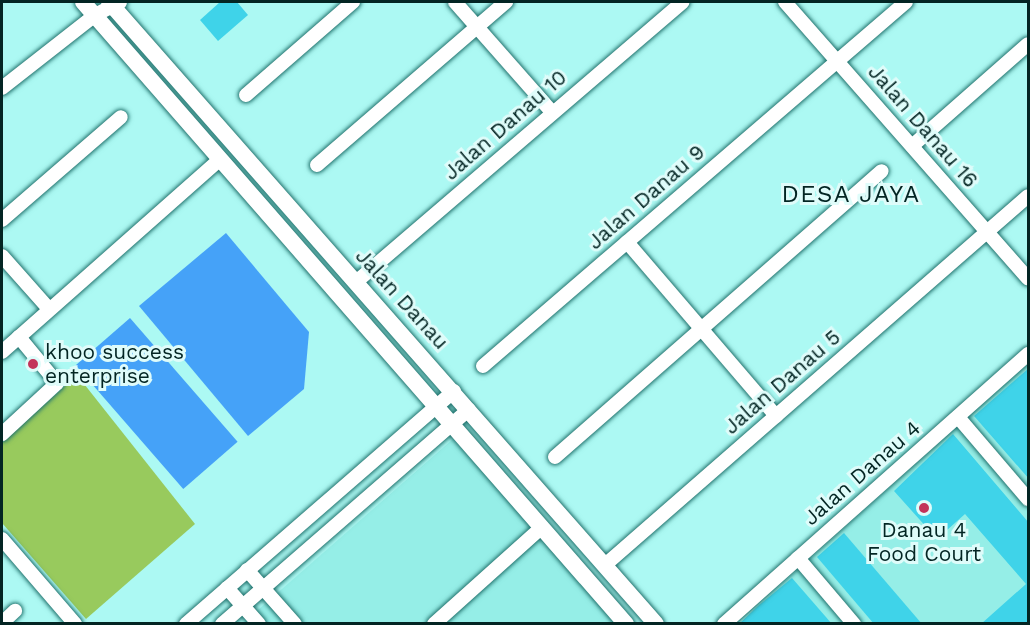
<!DOCTYPE html>
<html>
<head>
<meta charset="utf-8">
<style>
	body { margin:0 }
	#map { position:relative; width:1030px; height:625px; overflow:hidden; background:#acf9f3; font-family:"Work Sans",sans-serif }
	div>[style] { position:absolute }
	.built>* { inset:0; background:#95eee7 }
	.green>* { inset:0; background:#98ca5d }
	.water>* { inset:0; background:#45a2f8; transform-origin:0 0 }
	.building>* { inset:0; background:#3fd3e9 }
	.roads { filter:drop-shadow(0 0 2px #21726d) drop-shadow(0 0 2px #21726d) }
	.minor>* { height:14px; margin:-7px; padding:0 7px; transform-origin:7px; border-radius:7px; background:#fff }
	.tertiary>* { height:16px; margin:-8px; padding:0 8px; transform-origin:8px; border-radius:8px; background:#fff }
	.dots>* { width:16px; height:16px; translate:-50% -50%; box-sizing:border-box; border:3px solid #dffcfa; border-radius:50% }
	span { translate:-50% -50%; white-space:nowrap; text-align:center; line-height:1.15; -webkit-text-stroke:6px #dffcfa; paint-order:stroke }
	.street-label { font-size:21px; color:#032523 }
	.poi-label { font-size:21px; color:#032523 }
	.left { translate:0 -50%; text-align:left }
	.quarter-label { font-size:24px; color:#032523; letter-spacing:1.5px }
	.frame { position:absolute; inset:0; border:3px solid #032523; pointer-events:none }
</style>
</head>
<body>
<div id="map">
	<div class="built">
		<div style="clip-path:polygon(1028px 363px,1028px 623px,739px 624px,751px 612px)"></div>
		<div style="clip-path:polygon(453px 439px,619px 623px,242px 624px)"></div>
	</div>
	<div class="green">
		<div style="clip-path:polygon(77px 375px,195px 524px,86px 619px,2px 523px,2px 443px)"></div>
	</div>
	<div class="water">
		<div style="clip-path:polygon(226px 233px,309px 332px,304px 389px,248px 436px,139px 306px)"></div>
		<div style="left:130px;top:318px;width:164px;height:72px;rotate:49deg"></div>
	</div>
	<div class="building">
		<div style="clip-path:polygon(220px 2px,237px 2px,248px 15px,218px 41px,200px 20px)"></div>
		<div style="clip-path:polygon(1029px 368px,1029px 479px,974px 416px)"></div>
		<div style="clip-path:polygon(953px 434px,1029px 523px,1029px 624px,981px 624px,1026px 584px,965px 514px,937px 539px,894px 491px)"></div>
		<div style="clip-path:polygon(844px 533px,922px 624px,874px 624px,817px 557px)"></div>
		<div style="clip-path:polygon(792px 578px,832px 624px,739px 624px,758px 606px)"></div>
	</div>
	<div class="roads">
		<div class="minor">
			<div style="left:455px;top:2px;width:147px;rotate:48.6deg"></div>
			<div style="left:785px;top:2px;width:368px;rotate:48.7deg"></div>
			<div style="left:2px;top:88px;width:118px;rotate:-38.1deg"></div>
			<div style="left:95px;top:15px;width:28px;rotate:-27deg"></div>
			<div style="left:246px;top:95px;width:142px;rotate:-41deg"></div>
			<div style="left:912px;top:146px;width:154px;rotate:-41.3deg"></div>
			<div style="left:317px;top:165px;width:250px;rotate:-40.8deg"></div>
			<div style="left:2px;top:220px;width:157px;rotate:-40.9deg"></div>
			<div style="left:627px;top:242px;width:229px;rotate:49.4deg"></div>
			<div style="left:2px;top:256px;width:71px;rotate:48.4deg"></div>
			<div style="left:356px;top:282px;width:430px;rotate:-40.6deg"></div>
			<div style="left:2px;top:352px;width:291px;rotate:-41.5deg"></div>
			<div style="left:483px;top:366px;width:558px;rotate:-40.71deg"></div>
			<div style="left:958px;top:417px;width:108px;rotate:49.5deg"></div>
			<div style="left:2px;top:434px;width:75px;rotate:-42.8deg"></div>
			<div style="left:57px;top:383px;width:60px;rotate:-129.6deg"></div>
			<div style="left:555px;top:457px;width:434px;rotate:-41.2deg"></div>
			<div style="left:2px;top:539px;width:112px;rotate:49.3deg"></div>
			<div style="left:798px;top:558px;width:87px;rotate:49.7deg"></div>
			<div style="left:605px;top:565px;width:561px;rotate:-41.1deg"></div>
			<div style="left:247px;top:570px;width:72px;rotate:48.4deg"></div>
			<div style="left:227px;top:588px;width:48px;rotate:48.4deg"></div>
			<div style="left:2px;top:623px;width:18px;rotate:-43deg"></div>
			<div style="left:186px;top:624px;width:355px;rotate:-41deg"></div>
			<div style="left:222px;top:624px;width:327px;rotate:-41deg"></div>
			<div style="left:434px;top:624px;width:145px;rotate:-41.9deg"></div>
			<div style="left:724px;top:624px;width:407px;rotate:-41.6deg"></div>
		</div>
		<div class="tertiary">
			<div style="left:83px;top:2px;width:826px;rotate:48.88deg"></div>
			<div style="left:109px;top:2px;width:828px;rotate:48.67deg"></div>
		</div>
	</div>
	<div class="dots">
		<div style="left:33px;top:364px;background:#c3345a"></div>
		<div style="left:924px;top:508px;background:#c3345a"></div>
	</div>
	<div class="street-label">
		<span style="left:505px;top:125px;rotate:-41deg">Jalan Danau 10</span>
		<span style="left:923px;top:126px;rotate:49deg">Jalan Danau 16</span>
		<span style="left:646px;top:197px;rotate:-41deg">Jalan Danau 9</span>
		<span style="left:402px;top:299px;rotate:48deg">Jalan Danau</span>
		<span style="left:782px;top:382px;rotate:-41deg">Jalan Danau 5</span>
		<span style="left:862px;top:473px;rotate:-41deg">Jalan Danau 4</span>
	</div>
	<div class="poi-label">
		<span class="left" style="left:45px;top:364px">khoo success<br>enterprise</span>
		<span style="left:924px;top:542px">Danau 4<br>Food Court</span>
	</div>
	<div class="quarter-label">
		<span style="left:851px;top:195px">DESA JAYA</span>
	</div>
	<div class="frame"></div>
</div>
</body>
</html>
